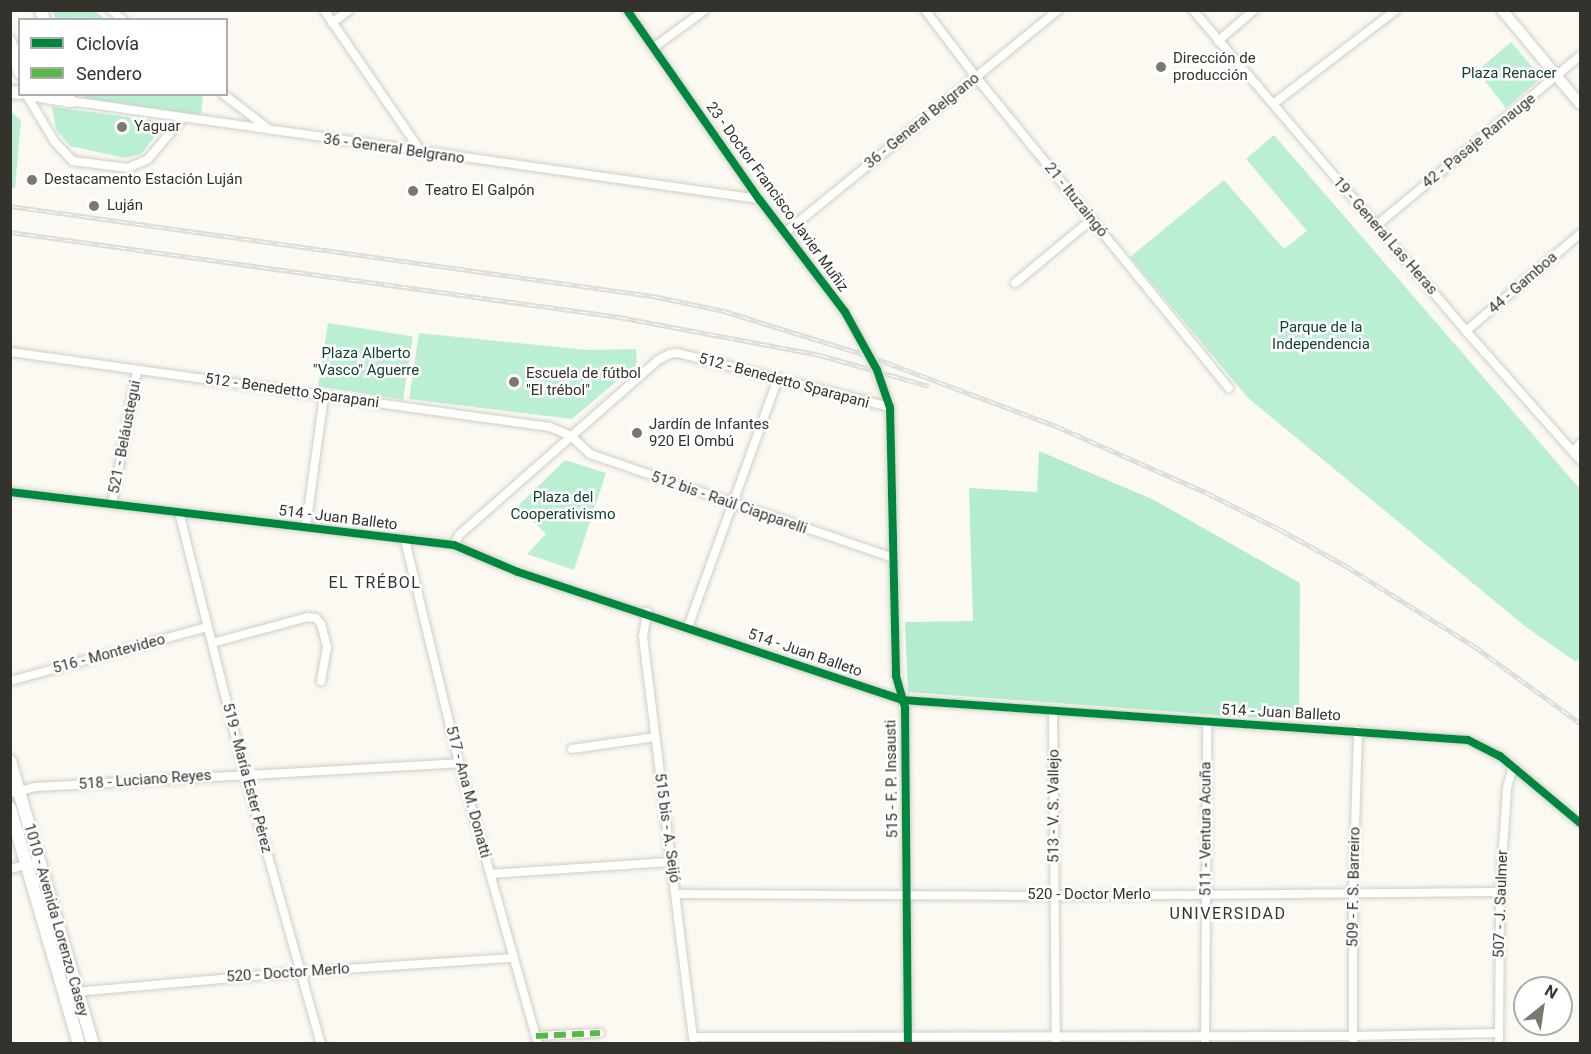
<!DOCTYPE html>
<html>
<head>
<meta charset="utf-8">
<style>
	body { margin:0 }
	#map { position:relative; width:1591px; height:1054px; overflow:hidden; background:#fbf9f1; font-family:Roboto,sans-serif }
	div>[style] { position:absolute }
	.green>* { inset:0; background:#bbefd4; transform-origin:0 0 }
	.forest>* { inset:0; background:#b4ecd0 }
	.roads { filter:drop-shadow(0 0 2px #d0cec8) drop-shadow(0 0 2px #d0cec8) }
	.minor>* { height:8px; margin:-4px; padding:0 4px; transform-origin:4px; border-radius:4px; background:#fefefd }
	.tertiary>* { height:10px; margin:-5px; padding:0 5px; transform-origin:5px; border-radius:5px; background:#fefefd }
	.secondary>* { height:12px; margin:-6px; padding:0 6px; transform-origin:6px; border-radius:6px; background:#fefefd }
	.rail>* { height:5px; margin-top:-2.5px; transform-origin:0; background:repeating-linear-gradient(90deg,#fff 0 9px,#dddddb 0 18px); box-sizing:border-box; border-block:2px solid #dddddb }
	.quiet>* { height:6px; margin-top:-3px; transform-origin:0; background:repeating-linear-gradient(90deg,#58b947 0 12px,transparent 0 18px) }
	.cycleway>* { height:8px; margin:-4px; padding:0 4px; transform-origin:4px; border-radius:4px; background:#00873e }
	.dots>* { width:16px; height:16px; translate:-50% -50%; box-sizing:border-box; border:3px solid #fff; border-radius:50% }
	span { translate:-50% -50%; white-space:nowrap; text-align:center; line-height:1.15; -webkit-text-stroke:5px #fff; paint-order:stroke }
	.poi-label { font-size:15px; color:#34322c }
	.left { translate:0 -50%; text-align:left }
	.park-label { font-size:15px; color:#13412f }
	.street-label { font-size:15px; color:#34322c }
	.neighbourhood-label { font-size:16px; color:#34322c; letter-spacing:1.5px }
	.frame { position:absolute; inset:0; border:12px solid #34322c; pointer-events:none }
	.legend { position:absolute; left:18px; top:18px; width:210px; height:78px; box-sizing:border-box; background:#fff; border:2px solid #aeadab; margin:0; padding:8px 10px; list-style:none; font-size:18px; color:#34322c }
	.legend li { display:flex; align-items:center; gap:12px; height:30px }
	.legend b { width:30px; border:2px solid #aeadab }
	.north { position:absolute; left:1513px; top:976px; width:60px; height:60px; box-sizing:border-box; background:#fff; border:2px solid #aeadab; border-radius:50%; rotate:30deg; font-size:16px; font-weight:700; line-height:24px; text-align:center; color:#34322c }
	.north::after { content:''; display:block; margin:auto; width:21px; height:27px; background:#7a7871; clip-path:polygon(50% 0,100% 100%,50% 72%,0 100%) }
</style>
</head>
<body>
<div id="map">
	<div class="green">
		<div style="clip-path:polygon(52px 11px,94px 11px,106px 19px,56px 19px)"></div>
		<div style="clip-path:polygon(1511px 42px,1538px 74px,1539px 80px,1506px 108px,1477px 71px)"></div>
		<div style="clip-path:polygon(84px 95px,203px 95px,201px 116px,85px 98px)"></div>
		<div style="clip-path:polygon(52px 107px,166px 122px,141px 154px,125px 158px,70px 146px,56px 129px)"></div>
		<div style="clip-path:polygon(10px 111px,21px 120px,15px 188px,11px 188px)"></div>
		<div style="clip-path:polygon(1274px 135px,1580px 489px,1580px 658px,1576px 662px,1526px 627px,1248px 398px,1130px 257px,1224px 180px,1284px 249px,1307px 231px,1246px 159px)"></div>
		<div style="left:328px;top:323px;width:86px;height:64px;rotate:9deg"></div>
		<div style="clip-path:polygon(419px 333px,588px 350px,636px 349px,637px 364px,572px 419px,409px 399px)"></div>
		<div style="clip-path:polygon(565px 460px,606px 473px,574px 570px,527px 554px,546px 534px,518px 506px)"></div>
	</div>
	<div class="forest">
		<div style="clip-path:polygon(1039px 451px,1154px 500px,1300px 583px,1299px 721px,908px 692px,905px 622px,973px 621px,969px 488px,1037px 492px)"></div>
	</div>
	<div class="roads">
		<div class="minor">
			<div style="left:111px;top:10px;width:16px;rotate:40deg"></div>
			<div style="left:324px;top:10px;width:173px;rotate:55.6deg"></div>
			<div style="left:627px;top:10px;width:231px;rotate:55.1deg"></div>
			<div style="left:759px;top:199px;width:142px;rotate:52.7deg"></div>
			<div style="left:845px;top:312px;width:66px;rotate:61.1deg"></div>
			<div style="left:877px;top:370px;width:39px;rotate:71deg"></div>
			<div style="left:890px;top:407px;width:269px;rotate:88.7deg"></div>
			<div style="left:896px;top:676px;width:33px;rotate:74deg"></div>
			<div style="left:905px;top:708px;width:336px;rotate:89.5deg"></div>
			<div style="left:925px;top:10px;width:84px;rotate:52.7deg"></div>
			<div style="left:976px;top:77px;width:401px;rotate:50.9deg"></div>
			<div style="left:1193px;top:10px;width:421px;rotate:49.6deg"></div>
			<div style="left:1466px;top:331px;width:172px;rotate:48.5deg"></div>
			<div style="left:332px;top:23px;width:21px;rotate:-37deg"></div>
			<div style="left:1218px;top:41px;width:48px;rotate:-40.7deg"></div>
			<div style="left:653px;top:48px;width:64px;rotate:-36.2deg"></div>
			<div style="left:26px;top:94px;width:56px;rotate:58.9deg"></div>
			<div style="left:55px;top:142px;width:26px;rotate:47deg"></div>
			<div style="left:73px;top:161px;width:55px;rotate:7.3deg"></div>
			<div style="left:128px;top:168px;width:22px;rotate:-24deg"></div>
			<div style="left:148px;top:159px;width:52px;rotate:-49.6deg"></div>
			<div style="left:223px;top:94px;width:59px;rotate:37.5deg"></div>
			<div style="left:70px;top:101px;width:696px;rotate:8.1deg"></div>
			<div style="left:1273px;top:104px;width:155px;rotate:-37.4deg"></div>
			<div style="left:1377px;top:225px;width:264px;rotate:-39.8deg"></div>
			<div style="left:786px;top:232px;width:351px;rotate:-39.2deg"></div>
			<div style="left:1015px;top:283px;width:100px;rotate:-39.7deg"></div>
			<div style="left:1466px;top:331px;width:150px;rotate:-40.4deg"></div>
			<div style="left:10px;top:352px;width:545px;rotate:7.91deg"></div>
			<div style="left:550px;top:427px;width:23px;rotate:23deg"></div>
			<div style="left:571px;top:436px;width:26px;rotate:43deg"></div>
			<div style="left:590px;top:454px;width:321px;rotate:18.9deg"></div>
			<div style="left:1573px;top:451px;width:10px;rotate:-45deg"></div>
			<div style="left:10px;top:492px;width:447px;rotate:6.8deg"></div>
			<div style="left:454px;top:545px;width:69px;rotate:22.9deg"></div>
			<div style="left:518px;top:572px;width:405px;rotate:18.4deg"></div>
			<div style="left:902px;top:700px;width:567px;rotate:4.04deg"></div>
			<div style="left:1468px;top:740px;width:36px;rotate:27deg"></div>
			<div style="left:1500px;top:756px;width:104px;rotate:39.9deg"></div>
			<div style="left:112px;top:504px;width:136px;rotate:-79.4deg"></div>
			<div style="left:179px;top:512px;width:270px;rotate:75.9deg"></div>
			<div style="left:245px;top:774px;width:280px;rotate:74.3deg"></div>
			<div style="left:306px;top:527px;width:132px;rotate:-82.2deg"></div>
			<div style="left:405px;top:540px;width:229px;rotate:76.4deg"></div>
			<div style="left:459px;top:763px;width:292px;rotate:74.3deg"></div>
			<div style="left:454px;top:545px;width:11px;rotate:-63deg"></div>
			<div style="left:459px;top:535px;width:265px;rotate:-41.3deg"></div>
			<div style="left:658px;top:360px;width:13px;rotate:-27deg"></div>
			<div style="left:670px;top:354px;width:8px;rotate:-7deg"></div>
			<div style="left:678px;top:353px;width:219px;rotate:14.3deg"></div>
			<div style="left:647px;top:612px;width:25px;rotate:99deg"></div>
			<div style="left:643px;top:637px;width:410px;rotate:82.9deg"></div>
			<div style="left:688px;top:627px;width:264px;rotate:-70.1deg"></div>
			<div style="left:212px;top:643px;width:99px;rotate:-15.2deg"></div>
			<div style="left:308px;top:617px;width:8px;rotate:7deg"></div>
			<div style="left:316px;top:618px;width:8px;rotate:50deg"></div>
			<div style="left:321px;top:624px;width:24px;rotate:75deg"></div>
			<div style="left:327px;top:647px;width:35px;rotate:100deg"></div>
			<div style="left:10px;top:681px;width:205px;rotate:-15.3deg"></div>
			<div style="left:1053px;top:712px;width:332px;rotate:89.5deg"></div>
			<div style="left:572px;top:749px;width:84px;rotate:-8.2deg"></div>
			<div style="left:10px;top:793px;width:27px;rotate:-13deg"></div>
			<div style="left:36px;top:787px;width:424px;rotate:-3.2deg"></div>
			<div style="left:10px;top:869px;width:30px;rotate:-15deg"></div>
			<div style="left:490px;top:874px;width:180px;rotate:-3.8deg"></div>
			<div style="left:677px;top:894px;width:378px;rotate:0.3deg"></div>
			<div style="left:1055px;top:896px;width:445px;rotate:-0.5deg"></div>
			<div style="left:64px;top:993px;width:237px;rotate:-5.1deg"></div>
			<div style="left:300px;top:972px;width:213px;rotate:-3.8deg"></div>
			<div style="left:536px;top:1036px;width:64px;rotate:-2.7deg"></div>
			<div style="left:693px;top:1037px;width:660px;rotate:-0.09deg"></div>
			<div style="left:1353px;top:1036px;width:146px;rotate:-1.2deg"></div>
			<div style="left:1205px;top:1044px;width:322px;rotate:-89.6deg"></div>
			<div style="left:1353px;top:1044px;width:153px;rotate:-90deg"></div>
			<div style="left:1353px;top:891px;width:160px;rotate:-88.2deg"></div>
			<div style="left:1499px;top:1044px;width:152px;rotate:-89.6deg"></div>
			<div style="left:1500px;top:892px;width:104px;rotate:-86.1deg"></div>
			<div style="left:1507px;top:788px;width:23px;rotate:-75deg"></div>
		</div>
		<div class="tertiary">
			<div style="left:1502px;top:10px;width:122px;rotate:50.3deg"></div>
		</div>
		<div class="secondary">
			<div style="left:41px;top:10px;width:10px;rotate:73deg"></div>
			<div style="left:10px;top:42px;width:32px;rotate:72deg"></div>
			<div style="left:10px;top:92px;width:10px;rotate:6deg"></div>
			<div style="left:29px;top:94px;width:42px;rotate:9.7deg"></div>
			<div style="left:70px;top:101px;width:7px;rotate:-106deg"></div>
			<div style="left:10px;top:761px;width:295px;rotate:73.7deg"></div>
			<div style="left:10px;top:808px;width:246px;rotate:73.7deg"></div>
		</div>
	</div>
	<div class="rail">
		<div style="left:10px;top:206px;width:649px;rotate:7.97deg"></div>
		<div style="left:653px;top:296px;width:73px;rotate:11.9deg"></div>
		<div style="left:724px;top:311px;width:152px;rotate:17.2deg"></div>
		<div style="left:869px;top:356px;width:200px;rotate:20.5deg"></div>
		<div style="left:1056px;top:426px;width:165px;rotate:23.9deg"></div>
		<div style="left:1207px;top:493px;width:80px;rotate:26.6deg"></div>
		<div style="left:1279px;top:529px;width:77px;rotate:28.9deg"></div>
		<div style="left:1346px;top:566px;width:151px;rotate:32deg"></div>
		<div style="left:1474px;top:646px;width:131px;rotate:36deg"></div>
		<div style="left:10px;top:232px;width:615px;rotate:7.95deg"></div>
		<div style="left:619px;top:317px;width:205px;rotate:10.7deg"></div>
		<div style="left:820px;top:355px;width:113px;rotate:15.9deg"></div>
	</div>
	<div class="quiet">
		<div style="left:536px;top:1036px;width:64px;rotate:-2.7deg"></div>
	</div>
	<div class="cycleway">
		<div style="left:627px;top:10px;width:231px;rotate:55.1deg"></div>
		<div style="left:759px;top:199px;width:142px;rotate:52.7deg"></div>
		<div style="left:845px;top:312px;width:66px;rotate:61.1deg"></div>
		<div style="left:877px;top:370px;width:39px;rotate:71deg"></div>
		<div style="left:890px;top:407px;width:269px;rotate:88.7deg"></div>
		<div style="left:896px;top:676px;width:33px;rotate:74deg"></div>
		<div style="left:905px;top:708px;width:336px;rotate:89.5deg"></div>
		<div style="left:10px;top:492px;width:447px;rotate:6.8deg"></div>
		<div style="left:454px;top:545px;width:69px;rotate:22.9deg"></div>
		<div style="left:518px;top:572px;width:405px;rotate:18.4deg"></div>
		<div style="left:902px;top:700px;width:567px;rotate:4.04deg"></div>
		<div style="left:1468px;top:740px;width:36px;rotate:27deg"></div>
		<div style="left:1500px;top:756px;width:104px;rotate:39.9deg"></div>
	</div>
	<div class="dots">
		<div style="left:1161px;top:67px;background:#7a7871"></div>
		<div style="left:122px;top:127px;background:#7a7871"></div>
		<div style="left:32px;top:180px;background:#7a7871"></div>
		<div style="left:413px;top:191px;background:#7a7871"></div>
		<div style="left:94px;top:206px;background:#7a7871"></div>
		<div style="left:514px;top:382px;background:#7a7871"></div>
		<div style="left:637px;top:433px;background:#7a7871"></div>
	</div>
	<div class="poi-label">
		<span class="left" style="left:1173px;top:67px">Dirección de<br>producción</span>
		<span class="left" style="left:134px;top:127px">Yaguar</span>
		<span class="left" style="left:44px;top:180px">Destacamento Estación Luján</span>
		<span class="left" style="left:425px;top:191px">Teatro El Galpón</span>
		<span class="left" style="left:107px;top:206px">Luján</span>
		<span class="left" style="left:526px;top:382px">Escuela de fútbol<br>"El trébol"</span>
		<span class="left" style="left:649px;top:433px">Jardín de Infantes<br>920 El Ombú</span>
	</div>
	<div class="park-label">
		<span style="left:1509px;top:74px">Plaza Renacer</span>
		<span style="left:1321px;top:336px">Parque de la<br>Independencia</span>
		<span style="left:366px;top:362px">Plaza Alberto<br>"Vasco" Aguerre</span>
		<span style="left:563px;top:506px">Plaza del<br>Cooperativismo</span>
	</div>
	<div class="street-label">
		<span style="left:922px;top:121px;rotate:-39deg">36 - General Belgrano</span>
		<span style="left:1479px;top:141px;rotate:-39deg">42 - Pasaje Ramauge</span>
		<span style="left:394px;top:149px;rotate:8deg">36 - General Belgrano</span>
		<span style="left:777px;top:197px;rotate:54deg">23 - Doctor Francisco Javier Muñiz</span>
		<span style="left:1076px;top:200px;rotate:51deg">21 - Ituzaingó</span>
		<span style="left:1385px;top:236px;rotate:49deg">19 - General Las Heras</span>
		<span style="left:1523px;top:283px;rotate:-41deg">44 - Gamboa</span>
		<span style="left:784px;top:381px;rotate:15deg">512 - Benedetto Sparapani</span>
		<span style="left:292px;top:391px;rotate:8deg">512 - Benedetto Sparapani</span>
		<span style="left:125px;top:437px;rotate:-79deg">521 - Beláustegui</span>
		<span style="left:729px;top:503px;rotate:19deg">512 bis - Raúl Ciapparelli</span>
		<span style="left:338px;top:518px;rotate:7deg">514 - Juan Balleto</span>
		<span style="left:805px;top:653px;rotate:19deg">514 - Juan Balleto</span>
		<span style="left:109px;top:654px;rotate:-15deg">516 - Montevideo</span>
		<span style="left:1281px;top:713px;rotate:3deg">514 - Juan Balleto</span>
		<span style="left:247px;top:778px;rotate:75deg">519 - María Ester Pérez</span>
		<span style="left:892px;top:779px;rotate:-91deg">515 - F. P. Insausti</span>
		<span style="left:145px;top:780px;rotate:-4deg">518 - Luciano Reyes</span>
		<span style="left:468px;top:792px;rotate:75deg">517 - Ana M. Donatti</span>
		<span style="left:1054px;top:806px;rotate:-90deg">513 - V. S. Vallejo</span>
		<span style="left:667px;top:828px;rotate:82deg">515 bis - A. Seijó</span>
		<span style="left:1206px;top:829px;rotate:-90deg">511 - Ventura Acuña</span>
		<span style="left:1354px;top:887px;rotate:-89deg">509 - F. S. Barreiro</span>
		<span style="left:1089px;top:895px">520 - Doctor Merlo</span>
		<span style="left:1501px;top:904px;rotate:-88deg">507 - J. Saulmer</span>
		<span style="left:56px;top:920px;rotate:74deg">1010 - Avenida Lorenzo Casey</span>
		<span style="left:288px;top:973px;rotate:-4deg">520 - Doctor Merlo</span>
	</div>
	<div class="neighbourhood-label">
		<span style="left:375px;top:583px">EL TRÉBOL</span>
		<span style="left:1228px;top:914px">UNIVERSIDAD</span>
	</div>
	<div class="frame"></div>
	<ul class="legend">
	<li><b style="height:8px;background:#00873e"></b>Ciclovía</li>
	<li><b style="height:8px;background:#58b947"></b>Sendero</li>
	</ul>
	<div class="north">N</div>
</div>
</body>
</html>
